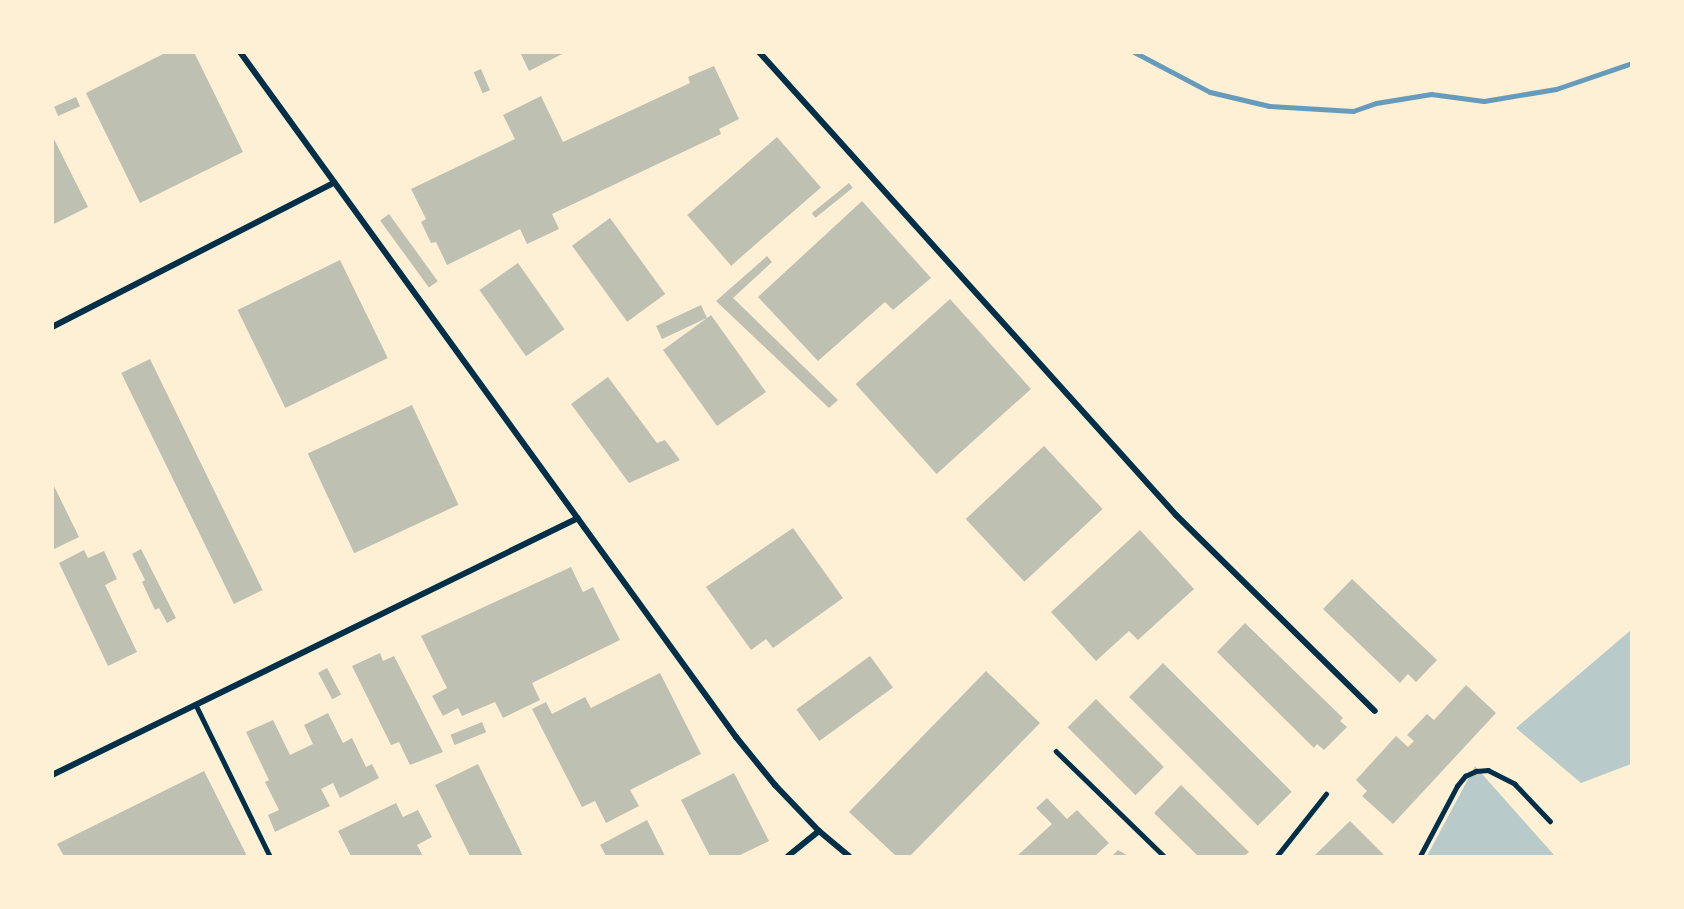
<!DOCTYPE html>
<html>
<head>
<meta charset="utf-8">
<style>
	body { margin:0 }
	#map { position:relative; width:1684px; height:909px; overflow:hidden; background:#fdf0d5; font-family:Ubuntu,sans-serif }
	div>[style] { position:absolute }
	.green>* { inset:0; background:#b9caca }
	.stream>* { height:5px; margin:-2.5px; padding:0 2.5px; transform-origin:2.5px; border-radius:2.5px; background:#669bbc }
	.building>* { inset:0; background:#bec0b2; transform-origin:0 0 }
	.service>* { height:4.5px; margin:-2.25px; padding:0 2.25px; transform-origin:2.25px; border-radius:2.25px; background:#003049 }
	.minor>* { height:6px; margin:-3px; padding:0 3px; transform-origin:3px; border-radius:3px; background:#003049 }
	span { translate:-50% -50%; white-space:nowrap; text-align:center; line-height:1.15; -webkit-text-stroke:5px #fdf0d5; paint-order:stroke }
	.frame { position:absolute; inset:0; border:54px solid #fdf0d5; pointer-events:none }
</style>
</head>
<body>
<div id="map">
	<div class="green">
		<div style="clip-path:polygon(1631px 630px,1631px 764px,1581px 783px,1516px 728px)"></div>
		<div style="clip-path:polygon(1475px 766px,1555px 856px,1427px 856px)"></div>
	</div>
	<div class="stream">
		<div style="left:1134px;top:52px;width:86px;rotate:27.8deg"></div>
		<div style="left:1210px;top:92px;width:61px;rotate:13.3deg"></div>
		<div style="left:1269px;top:106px;width:84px;rotate:3.4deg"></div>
		<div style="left:1353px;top:111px;width:24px;rotate:-19deg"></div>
		<div style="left:1376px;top:103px;width:56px;rotate:-9.3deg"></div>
		<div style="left:1431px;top:94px;width:53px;rotate:7.5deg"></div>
		<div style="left:1484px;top:101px;width:73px;rotate:-9.5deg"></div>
		<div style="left:1556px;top:89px;width:80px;rotate:-18.9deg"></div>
	</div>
	<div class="building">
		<div style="clip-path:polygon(167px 52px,194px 52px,243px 152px,140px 203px,86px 93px)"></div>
		<div style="clip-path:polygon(520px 52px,566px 52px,529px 71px)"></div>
		<div style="clip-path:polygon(714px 66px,739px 119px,719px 129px,721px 134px,552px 214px,559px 229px,527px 244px,520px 229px,447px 265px,436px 242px,431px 243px,421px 222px,426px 219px,411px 189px,515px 139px,503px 115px,541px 96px,563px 142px,690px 83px,688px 77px)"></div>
		<div style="left:481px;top:69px;width:23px;height:8px;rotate:67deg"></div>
		<div style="left:76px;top:97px;width:10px;height:24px;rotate:66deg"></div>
		<div style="clip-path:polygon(52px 135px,88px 207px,52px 225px)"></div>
		<div style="left:777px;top:137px;width:67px;height:119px;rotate:49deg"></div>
		<div style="left:849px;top:183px;width:6px;height:48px;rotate:51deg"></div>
		<div style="clip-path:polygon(862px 201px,931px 278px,893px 310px,885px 302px,818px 361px,758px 297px)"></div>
		<div style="left:389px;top:214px;width:83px;height:11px;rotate:54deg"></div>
		<div style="left:610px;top:218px;width:94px;height:47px;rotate:54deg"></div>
		<div style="clip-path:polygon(767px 256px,772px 262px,733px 298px,838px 400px,829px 408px,716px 301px)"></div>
		<div style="left:340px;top:260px;width:109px;height:114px;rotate:64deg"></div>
		<div style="left:518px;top:263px;width:81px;height:47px;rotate:55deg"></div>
		<div style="left:950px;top:299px;width:121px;height:127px;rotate:48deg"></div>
		<div style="clip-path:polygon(701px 305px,707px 318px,711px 315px,766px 392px,717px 426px,663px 350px,707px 318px,662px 339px,656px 326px)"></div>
		<div style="left:150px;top:359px;width:257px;height:32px;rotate:64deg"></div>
		<div style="clip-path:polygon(608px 377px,657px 443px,665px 440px,680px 460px,629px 483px,571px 404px)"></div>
		<div style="left:412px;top:405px;width:110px;height:115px;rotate:65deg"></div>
		<div style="left:1044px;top:446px;width:86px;height:107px;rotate:47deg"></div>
		<div style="clip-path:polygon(52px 482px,79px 537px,52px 550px)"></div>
		<div style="clip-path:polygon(793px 528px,843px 598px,773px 648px,766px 639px,751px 650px,706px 587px)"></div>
		<div style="clip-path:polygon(1140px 530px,1194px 589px,1138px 640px,1129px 631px,1096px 661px,1051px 612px)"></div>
		<div style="clip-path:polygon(141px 549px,176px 618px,167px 623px,159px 608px,155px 610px,142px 582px,145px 580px,132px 554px)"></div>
		<div style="clip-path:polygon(84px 550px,88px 558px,104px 551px,117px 579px,105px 585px,137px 652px,108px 666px,59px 563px)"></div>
		<div style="clip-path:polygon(571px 567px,583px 592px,593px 587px,620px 640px,532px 683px,540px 700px,503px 718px,495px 702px,462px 716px,458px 708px,443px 716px,432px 696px,447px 688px,421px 636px)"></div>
		<div style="clip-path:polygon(1352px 579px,1437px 660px,1416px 682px,1408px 674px,1400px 683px,1323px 609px)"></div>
		<div style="clip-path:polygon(1245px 623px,1343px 718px,1340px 721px,1347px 727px,1324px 750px,1317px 744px,1314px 748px,1217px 652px)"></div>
		<div style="clip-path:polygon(380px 653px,383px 661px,394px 656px,443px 752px,410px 765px,399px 742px,391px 745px,352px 666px)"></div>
		<div style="left:870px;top:656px;width:39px;height:91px;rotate:54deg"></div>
		<div style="left:1163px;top:663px;width:182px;height:48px;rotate:45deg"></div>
		<div style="left:327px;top:668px;width:30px;height:10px;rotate:62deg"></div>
		<div style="clip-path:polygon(986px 671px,1040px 723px,910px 856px,896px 856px,849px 812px)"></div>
		<div style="clip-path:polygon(660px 673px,701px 754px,630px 790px,639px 806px,606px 823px,595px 801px,582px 807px,532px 709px,546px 702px,552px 714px,585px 697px,591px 708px)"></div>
		<div style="clip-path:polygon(1466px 685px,1496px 713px,1393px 824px,1362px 796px,1367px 791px,1356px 780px,1396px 736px,1408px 747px,1414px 741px,1407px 735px,1427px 714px,1434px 720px)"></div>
		<div style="left:1096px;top:699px;width:96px;height:40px;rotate:45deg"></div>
		<div style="clip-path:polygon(328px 713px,343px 743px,352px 738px,366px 767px,372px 764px,379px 778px,340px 798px,333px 783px,321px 789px,330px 806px,275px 832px,268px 815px,279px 810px,265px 782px,269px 780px,246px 732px,273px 720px,290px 755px,313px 744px,304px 725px)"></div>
		<div style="left:482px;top:722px;width:11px;height:34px;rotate:68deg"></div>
		<div style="clip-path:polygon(478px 764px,523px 856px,470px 856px,435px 785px)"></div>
		<div style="clip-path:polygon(204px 771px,247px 856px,64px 856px,57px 844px)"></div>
		<div style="clip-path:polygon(734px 773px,769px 841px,738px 856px,710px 856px,681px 800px)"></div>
		<div style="clip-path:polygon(1181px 785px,1249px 852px,1244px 856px,1198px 856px,1154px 813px)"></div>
		<div style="clip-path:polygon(1047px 798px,1067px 819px,1077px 810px,1109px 843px,1095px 856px,1017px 856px,1052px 824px,1036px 808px)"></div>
		<div style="clip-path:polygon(396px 803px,403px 817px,418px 810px,432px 837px,417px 845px,423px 856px,351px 856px,338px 831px)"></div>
		<div style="clip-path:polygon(647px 820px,665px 856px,606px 856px,600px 845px)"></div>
		<div style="clip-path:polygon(1350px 821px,1385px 856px,1314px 856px)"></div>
		<div style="clip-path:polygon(1118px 850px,1125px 854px,1128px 856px,1112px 856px)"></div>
	</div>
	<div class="service">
		<div style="left:196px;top:705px;width:168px;rotate:63.9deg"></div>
		<div style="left:1056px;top:751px;width:151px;rotate:44.2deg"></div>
		<div style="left:1277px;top:856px;width:79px;rotate:-51.7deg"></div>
		<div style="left:1420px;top:856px;width:79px;rotate:-62.1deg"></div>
		<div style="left:1457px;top:786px;width:13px;rotate:-51deg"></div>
		<div style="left:1465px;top:776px;width:12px;rotate:-24deg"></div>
		<div style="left:1476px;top:771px;width:12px;rotate:-5deg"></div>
		<div style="left:1488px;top:770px;width:30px;rotate:27deg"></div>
		<div style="left:1515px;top:784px;width:51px;rotate:46.6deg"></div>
	</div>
	<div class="minor">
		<div style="left:240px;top:52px;width:846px;rotate:54.09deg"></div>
		<div style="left:736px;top:737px;width:62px;rotate:50.9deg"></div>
		<div style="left:775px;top:785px;width:64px;rotate:46.3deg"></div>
		<div style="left:819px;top:831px;width:39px;rotate:40deg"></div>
		<div style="left:759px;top:52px;width:623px;rotate:47.99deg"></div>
		<div style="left:1176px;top:515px;width:279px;rotate:44.6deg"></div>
		<div style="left:52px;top:327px;width:317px;rotate:-27.1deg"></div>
		<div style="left:52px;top:775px;width:585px;rotate:-26.04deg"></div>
		<div style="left:788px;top:856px;width:40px;rotate:-39deg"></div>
	</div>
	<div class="frame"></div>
</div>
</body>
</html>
